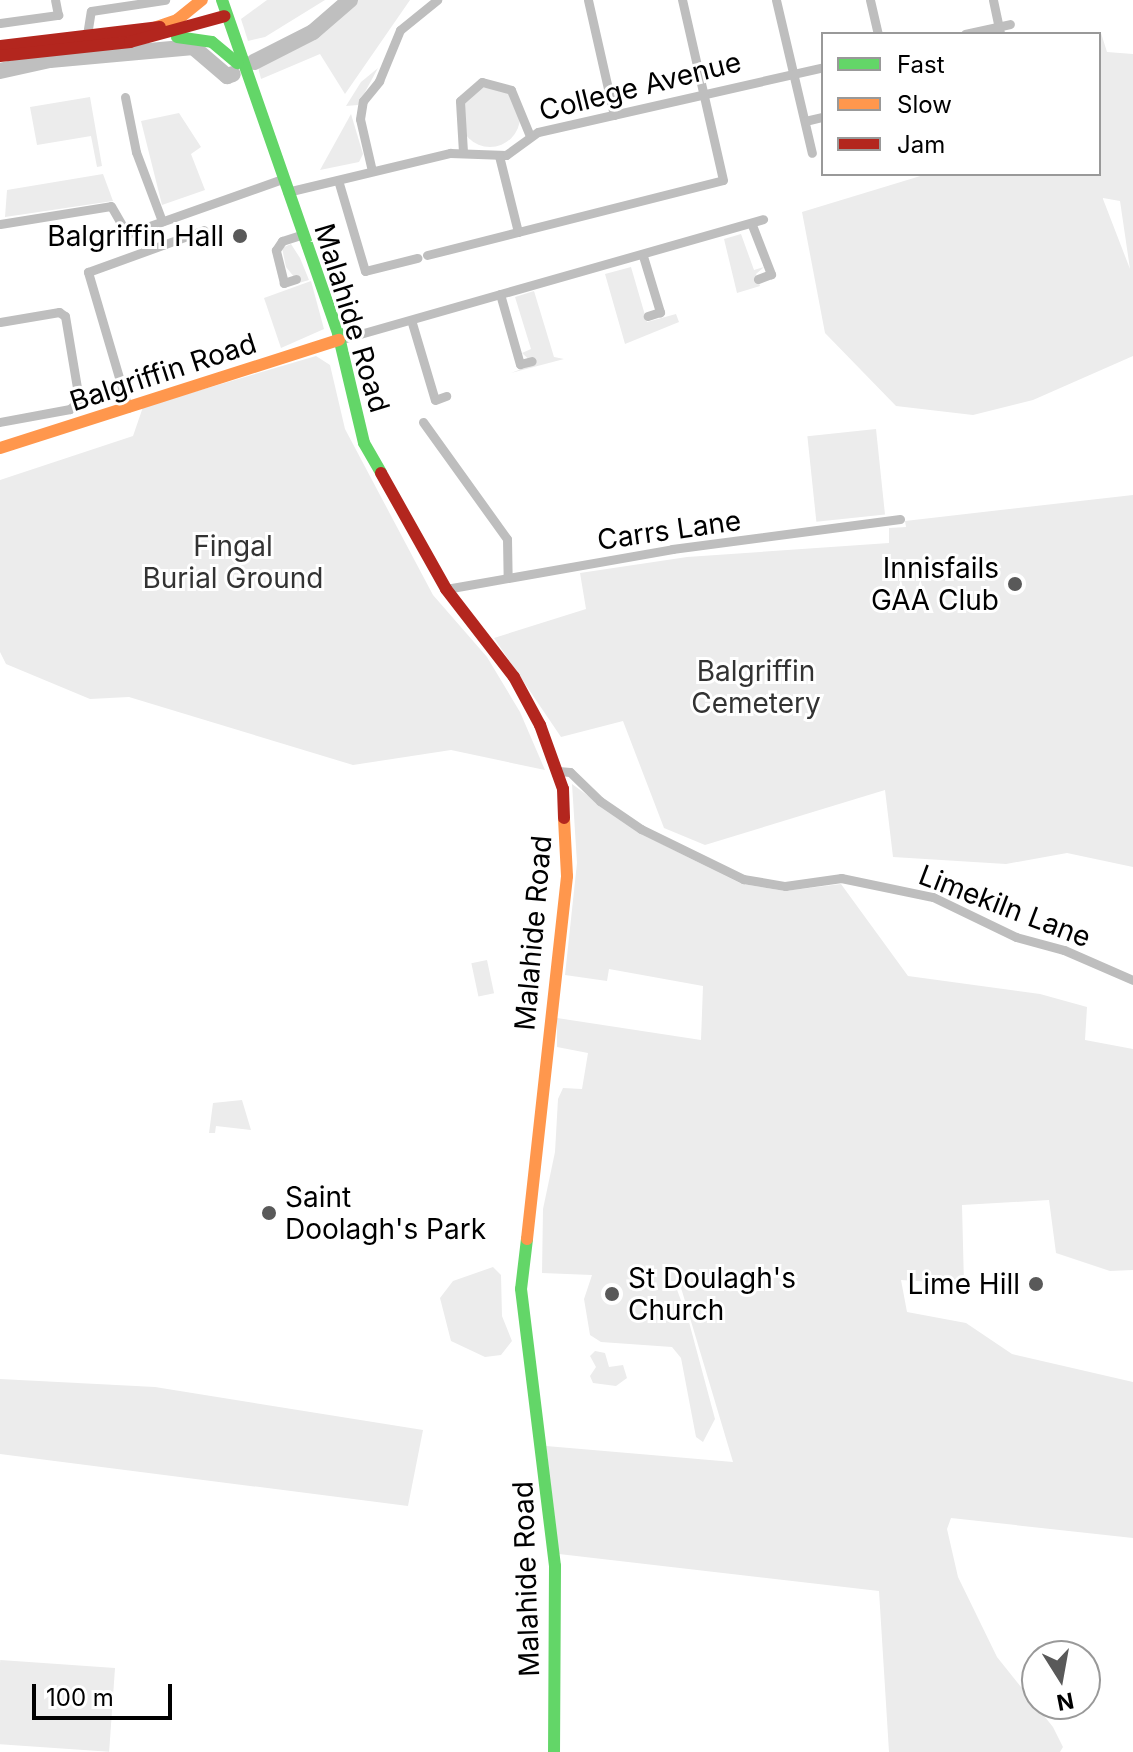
<!DOCTYPE html>
<html>
<head>
<meta charset="utf-8">
<style>
	body { margin:0 }
	#map { position:relative; width:1133px; height:1752px; overflow:hidden; background:#fff; font-family:Inter,sans-serif }
	div>[style] { position:absolute }
	.green>* { inset:0; background:#ececec; transform-origin:0 0 }
	.round { border-radius:50% }
	.river>* { height:16px; margin:-8px; padding:0 8px; transform-origin:8px; border-radius:8px; background:#bfbfbf }
	.street>* { height:9px; margin:-4.5px; padding:0 4.5px; transform-origin:4.5px; border-radius:4.5px; background:#bebebe }
	.fast>* { height:12px; margin:-6px; padding:0 6px; transform-origin:6px; border-radius:6px; background:#63d668 }
	.slow>* { height:12px; margin:-6px; padding:0 6px; transform-origin:6px; border-radius:6px; background:#ff974d }
	.jam>* { height:12px; margin:-6px; padding:0 6px; transform-origin:6px; border-radius:6px; background:#b3261e }
	.dots>* { width:22px; height:22px; translate:-50% -50%; box-sizing:border-box; border:4px solid #fff; border-radius:50% }
	span { translate:-50% -50%; white-space:nowrap; text-align:center; line-height:1.15; -webkit-text-stroke:6px #fff; paint-order:stroke }
	.street-label { font-size:28px; color:#000 }
	.poi-label { font-size:28px; color:#000 }
	.right { translate:-100% -50%; text-align:right }
	.left { translate:0 -50%; text-align:left }
	.park-label { font-size:28px; color:#333 }
	.legend { position:absolute; left:821px; top:32px; width:280px; height:144px; box-sizing:border-box; background:#fff; border:2px solid #999; margin:0; padding:10px 14px; list-style:none; font-size:24px; color:#000 }
	.legend li { display:flex; align-items:center; gap:16px; height:40px }
	.legend b { width:40px; border:2px solid #999 }
	.north { position:absolute; left:1021px; top:1640px; width:80px; height:80px; box-sizing:border-box; background:#fff; border:2px solid #999; border-radius:50%; rotate:169deg; font-size:22px; font-weight:700; line-height:32px; text-align:center; color:#000 }
	.north::after { content:''; display:block; margin:auto; width:28px; height:36px; background:#595959; clip-path:polygon(50% 0,100% 100%,50% 72%,0 100%) }
	.scale { position:absolute; left:32px; top:1684px; width:140px; height:36px; box-sizing:border-box; border:4px solid #000; border-top:0; padding-left:10px; font-size:24px; line-height:28px; white-space:nowrap; color:#000; -webkit-text-stroke:6px #fff; paint-order:stroke }
</style>
</head>
<body>
<div id="map">
	<div class="green">
		<div style="clip-path:polygon(267px 0,325px 0,265px 37px,248px 41px,241px 19px)"></div>
		<div style="clip-path:polygon(340px 0,410px 0,345px 94px,320px 54px,261px 79px,255px 55px,297px 35px)"></div>
		<div style="clip-path:polygon(evenodd,1101px 33px,1107px 52px,1133px 54px,1133px 356px,1033px 400px,973px 415px,896px 406px,825px 333px,802px 212px,927px 174px,1099px 174px,1096px 34px,1101px 33px,1103px 198px,1120px 201px,1130px 269px,1103px 199px,1103px 198px)"></div>
		<div style="clip-path:polygon(378px 68px,358px 105px,346px 106px,361px 82px)"></div>
		<div class="round" style="left:460px;top:87px;width:60px;height:60px"></div>
		<div style="clip-path:polygon(90px 97px,102px 166px,97px 167px,91px 136px,37px 145px,30px 107px)"></div>
		<div style="clip-path:polygon(179px 113px,201px 147px,191px 154px,205px 190px,162px 205px,141px 121px)"></div>
		<div style="clip-path:polygon(351px 114px,363px 154px,359px 162px,320px 170px)"></div>
		<div style="clip-path:polygon(103px 174px,113px 201px,5px 217px,7px 190px)"></div>
		<div style="clip-path:polygon(741px 234px,754px 270px,764px 267px,756px 274px,760px 286px,737px 293px,724px 239px)"></div>
		<div style="clip-path:polygon(291px 244px,300px 258px,309px 280px,299px 283px,286px 267px,282px 248px)"></div>
		<div style="clip-path:polygon(631px 267px,647px 322px,676px 314px,679px 322px,625px 344px,605px 274px)"></div>
		<div style="clip-path:polygon(311px 281px,324px 329px,281px 348px,264px 298px)"></div>
		<div style="clip-path:polygon(534px 291px,554px 357px,564px 359px,511px 373px,534px 364px,522px 353px,531px 349px,515px 297px)"></div>
		<div style="clip-path:polygon(316px 356px,330px 365px,345px 429px,433px 595px,487px 657px,520px 712px,545px 770px,451px 750px,353px 765px,129px 697px,90px 699px,6px 664px,0 652px,0 480px,133px 436px,143px 407px)"></div>
		<div style="left:876px;top:429px;width:86px;height:69px;rotate:84deg"></div>
		<div style="clip-path:polygon(1133px 495px,1133px 867px,1067px 853px,1006px 864px,893px 857px,885px 790px,705px 845px,664px 828px,623px 721px,561px 737px,494px 638px,586px 609px,580px 573px,687px 557px,889px 543px,889px 528px,906px 527px,905px 521px)"></div>
		<div style="clip-path:polygon(572px 784px,639px 833px,742px 884px,785px 891px,841px 884px,908px 976px,1040px 994px,1087px 1007px,1085px 1040px,1133px 1049px,1133px 1270px,1110px 1271px,1056px 1253px,1049px 1200px,962px 1205px,964px 1284px,901px 1280px,907px 1312px,966px 1323px,1012px 1354px,1133px 1382px,1133px 1538px,951px 1518px,947px 1529px,958px 1577px,997px 1657px,1053px 1727px,1063px 1747px,1060px 1752px,889px 1752px,879px 1591px,559px 1554px,546px 1446px,733px 1462px,679px 1281px,667px 1281px,676px 1287px,689px 1322px,715px 1419px,703px 1442px,696px 1437px,681px 1358px,672px 1347px,601px 1342px,590px 1335px,584px 1299px,592px 1275px,542px 1273px,543px 1209px,555px 1152px,558px 1099px,563px 1088px,582px 1089px,588px 1053px,557px 1047px,557px 1018px,701px 1040px,703px 986px,609px 969px,607px 981px,565px 975px,577px 863px)"></div>
		<div style="left:487px;top:960px;width:34px;height:16px;rotate:78deg"></div>
		<div style="clip-path:polygon(242px 1100px,251px 1130px,216px 1126px,215px 1133px,209px 1133px,213px 1103px)"></div>
		<div style="clip-path:polygon(493px 1267px,501px 1275px,502px 1316px,512px 1341px,501px 1355px,485px 1357px,451px 1341px,440px 1298px,453px 1281px)"></div>
		<div style="clip-path:polygon(595px 1351px,605px 1353px,609px 1367px,623px 1365px,627px 1378px,616px 1386px,593px 1383px,590px 1376px,596px 1367px,590px 1356px)"></div>
		<div style="clip-path:polygon(0 1379px,155px 1387px,423px 1430px,408px 1506px,0 1454px)"></div>
		<div style="left:115px;top:1668px;width:84px;height:115px;rotate:94deg"></div>
	</div>
	<div class="river">
		<div style="left:254px;top:62px;width:66px;rotate:-27deg"></div>
		<div style="left:313px;top:32px;width:49px;rotate:-40.9deg"></div>
		<div style="left:0;top:71px;width:51px;rotate:-12.4deg"></div>
		<div style="left:50px;top:60px;width:144px;rotate:-5.2deg"></div>
		<div style="left:193px;top:47px;width:45px;rotate:40.5deg"></div>
		<div style="left:227px;top:76px;width:6px;rotate:-18deg"></div>
	</div>
	<div class="street">
		<div style="left:588px;top:0;width:118px;rotate:77.3deg"></div>
		<div style="left:776px;top:0;width:157px;rotate:76.8deg"></div>
		<div style="left:870px;top:0;width:35px;rotate:77deg"></div>
		<div style="left:993px;top:0;width:35px;rotate:78deg"></div>
		<div style="left:0;top:23px;width:59px;rotate:-7.9deg"></div>
		<div style="left:58px;top:15px;width:15px;rotate:-101deg"></div>
		<div style="left:965px;top:34px;width:46px;rotate:-12.5deg"></div>
		<div style="left:87px;top:35px;width:24px;rotate:-81deg"></div>
		<div style="left:91px;top:11px;width:75px;rotate:-8.5deg"></div>
		<div style="left:125px;top:97px;width:56px;rotate:78.7deg"></div>
		<div style="left:136px;top:152px;width:74px;rotate:69.4deg"></div>
		<div style="left:805px;top:121px;width:18px;rotate:-13deg"></div>
		<div style="left:463px;top:152px;width:51px;rotate:-93.4deg"></div>
		<div style="left:460px;top:101px;width:29px;rotate:-41deg"></div>
		<div style="left:482px;top:82px;width:30px;rotate:15deg"></div>
		<div style="left:511px;top:90px;width:50px;rotate:67.6deg"></div>
		<div style="left:372px;top:171px;width:53px;rotate:-103deg"></div>
		<div style="left:360px;top:119px;width:18px;rotate:-81deg"></div>
		<div style="left:363px;top:101px;width:26px;rotate:-51deg"></div>
		<div style="left:379px;top:81px;width:55px;rotate:-67.6deg"></div>
		<div style="left:400px;top:30px;width:48px;rotate:-39deg"></div>
		<div style="left:338px;top:180px;width:95px;rotate:73.5deg"></div>
		<div style="left:365px;top:271px;width:54px;rotate:-14deg"></div>
		<div style="left:287px;top:192px;width:168px;rotate:-13.5deg"></div>
		<div style="left:450px;top:153px;width:56px;rotate:2deg"></div>
		<div style="left:506px;top:155px;width:39px;rotate:-36deg"></div>
		<div style="left:538px;top:132px;width:292px;rotate:-12.8deg"></div>
		<div style="left:0;top:224px;width:112px;rotate:-9.2deg"></div>
		<div style="left:111px;top:206px;width:32px;rotate:60deg"></div>
		<div style="left:127px;top:234px;width:164px;rotate:-19.5deg"></div>
		<div style="left:752px;top:225px;width:53px;rotate:68.8deg"></div>
		<div style="left:771px;top:274px;width:14px;rotate:159deg"></div>
		<div style="left:518px;top:232px;width:211px;rotate:-14.2deg"></div>
		<div style="left:723px;top:180px;width:185px;rotate:-102.8deg"></div>
		<div style="left:427px;top:255px;width:94px;rotate:-14.2deg"></div>
		<div style="left:518px;top:232px;width:78px;rotate:-104deg"></div>
		<div style="left:643px;top:256px;width:59px;rotate:73.1deg"></div>
		<div style="left:660px;top:312px;width:13px;rotate:162deg"></div>
		<div style="left:296px;top:279px;width:13px;rotate:162deg"></div>
		<div style="left:284px;top:283px;width:34px;rotate:-104deg"></div>
		<div style="left:276px;top:250px;width:11px;rotate:-56deg"></div>
		<div style="left:282px;top:241px;width:22px;rotate:-18deg"></div>
		<div style="left:500px;top:294px;width:73px;rotate:74.1deg"></div>
		<div style="left:520px;top:364px;width:12px;rotate:-14deg"></div>
		<div style="left:0;top:322px;width:60px;rotate:-9.6deg"></div>
		<div style="left:59px;top:312px;width:7px;rotate:34deg"></div>
		<div style="left:65px;top:316px;width:85px;rotate:80.5deg"></div>
		<div style="left:79px;top:400px;width:13px;rotate:135deg"></div>
		<div style="left:70px;top:409px;width:71px;rotate:169.5deg"></div>
		<div style="left:412px;top:323px;width:80px;rotate:73.4deg"></div>
		<div style="left:435px;top:400px;width:12px;rotate:-20deg"></div>
		<div style="left:339px;top:340px;width:441px;rotate:-15.9deg"></div>
		<div style="left:128px;top:408px;width:142px;rotate:-106.4deg"></div>
		<div style="left:88px;top:272px;width:123px;rotate:-19.9deg"></div>
		<div style="left:423px;top:422px;width:144px;rotate:54.3deg"></div>
		<div style="left:507px;top:539px;width:39px;rotate:89deg"></div>
		<div style="left:446px;top:589px;width:230px;rotate:-10deg"></div>
		<div style="left:672px;top:549px;width:230px;rotate:-7.5deg"></div>
		<div style="left:558px;top:771px;width:12px;rotate:5deg"></div>
		<div style="left:570px;top:772px;width:42px;rotate:44deg"></div>
		<div style="left:600px;top:801px;width:50px;rotate:34.3deg"></div>
		<div style="left:641px;top:829px;width:114px;rotate:26.1deg"></div>
		<div style="left:743px;top:879px;width:43px;rotate:9.5deg"></div>
		<div style="left:785px;top:886px;width:57px;rotate:-8.1deg"></div>
		<div style="left:841px;top:878px;width:94px;rotate:11.7deg"></div>
		<div style="left:933px;top:897px;width:92px;rotate:25.7deg"></div>
		<div style="left:1016px;top:937px;width:50px;rotate:15.2deg"></div>
		<div style="left:1064px;top:950px;width:75px;rotate:23.5deg"></div>
	</div>
	<div class="fast">
		<div style="left:222px;top:0;width:353px;rotate:70.8deg"></div>
		<div style="left:338px;top:333px;width:113px;rotate:76.7deg"></div>
		<div style="left:364px;top:443px;width:34px;rotate:60deg"></div>
		<div style="left:177px;top:37px;width:35px;rotate:8deg"></div>
		<div style="left:212px;top:42px;width:33px;rotate:40deg"></div>
		<div style="left:527px;top:1239px;width:50px;rotate:96.8deg"></div>
		<div style="left:521px;top:1289px;width:279px;rotate:83deg"></div>
		<div style="left:555px;top:1566px;width:186px;rotate:90.3deg"></div>
	</div>
	<div class="slow">
		<div style="left:154px;top:28px;width:24px;rotate:-19deg"></div>
		<div style="left:177px;top:20px;width:32px;rotate:-39deg"></div>
		<div style="left:0;top:448px;width:356px;rotate:-17.7deg"></div>
		<div style="left:527px;top:1239px;width:365px;rotate:-83.7deg"></div>
		<div style="left:567px;top:876px;width:58px;rotate:-93deg"></div>
	</div>
	<div class="jam">
		<div style="left:0;top:46px;width:161px;rotate:-6.8deg"></div>
		<div style="left:0;top:56px;width:131px;rotate:-6.1deg"></div>
		<div style="left:130px;top:42px;width:98px;rotate:-15.3deg"></div>
		<div style="left:381px;top:473px;width:133px;rotate:60.7deg"></div>
		<div style="left:446px;top:589px;width:111px;rotate:52.3deg"></div>
		<div style="left:514px;top:677px;width:55px;rotate:61.6deg"></div>
		<div style="left:540px;top:725px;width:68px;rotate:70.2deg"></div>
		<div style="left:563px;top:789px;width:29px;rotate:88deg"></div>
	</div>
	<div class="dots">
		<div style="left:240px;top:236px;background:#595959"></div>
		<div style="left:1015px;top:584px;background:#595959"></div>
		<div style="left:269px;top:1213px;background:#595959"></div>
		<div style="left:1036px;top:1284px;background:#595959"></div>
		<div style="left:612px;top:1294px;background:#595959"></div>
	</div>
	<div class="street-label">
		<span style="left:640px;top:86px;rotate:-14deg">College Avenue</span>
		<span style="left:352px;top:318px;rotate:73deg">Malahide Road</span>
		<span style="left:163px;top:372px;rotate:-18deg">Balgriffin Road</span>
		<span style="left:669px;top:530px;rotate:-8deg">Carrs Lane</span>
		<span style="left:1005px;top:906px;rotate:21deg">Limekiln Lane</span>
		<span style="left:533px;top:933px;rotate:-85deg">Malahide Road</span>
		<span style="left:526px;top:1579px;rotate:-92deg">Malahide Road</span>
	</div>
	<div class="poi-label">
		<span class="right" style="left:224px;top:236px">Balgriffin Hall</span>
		<span class="right" style="left:999px;top:584px">Innisfails<br>GAA Club</span>
		<span class="left" style="left:285px;top:1213px">Saint<br>Doolagh's Park</span>
		<span class="left" style="left:628px;top:1294px">St Doulagh's<br>Church</span>
		<span class="right" style="left:1020px;top:1284px">Lime Hill</span>
	</div>
	<div class="park-label">
		<span style="left:233px;top:562px">Fingal<br>Burial Ground</span>
		<span style="left:756px;top:687px">Balgriffin<br>Cemetery</span>
	</div>
	<ul class="legend">
	<li><b style="height:10px;background:#63d668"></b>Fast</li>
	<li><b style="height:10px;background:#ff974d"></b>Slow</li>
	<li><b style="height:10px;background:#b3261e"></b>Jam</li>
	</ul>
	<div class="north">N</div>
	<div class="scale">100 m</div>
</div>
</body>
</html>
